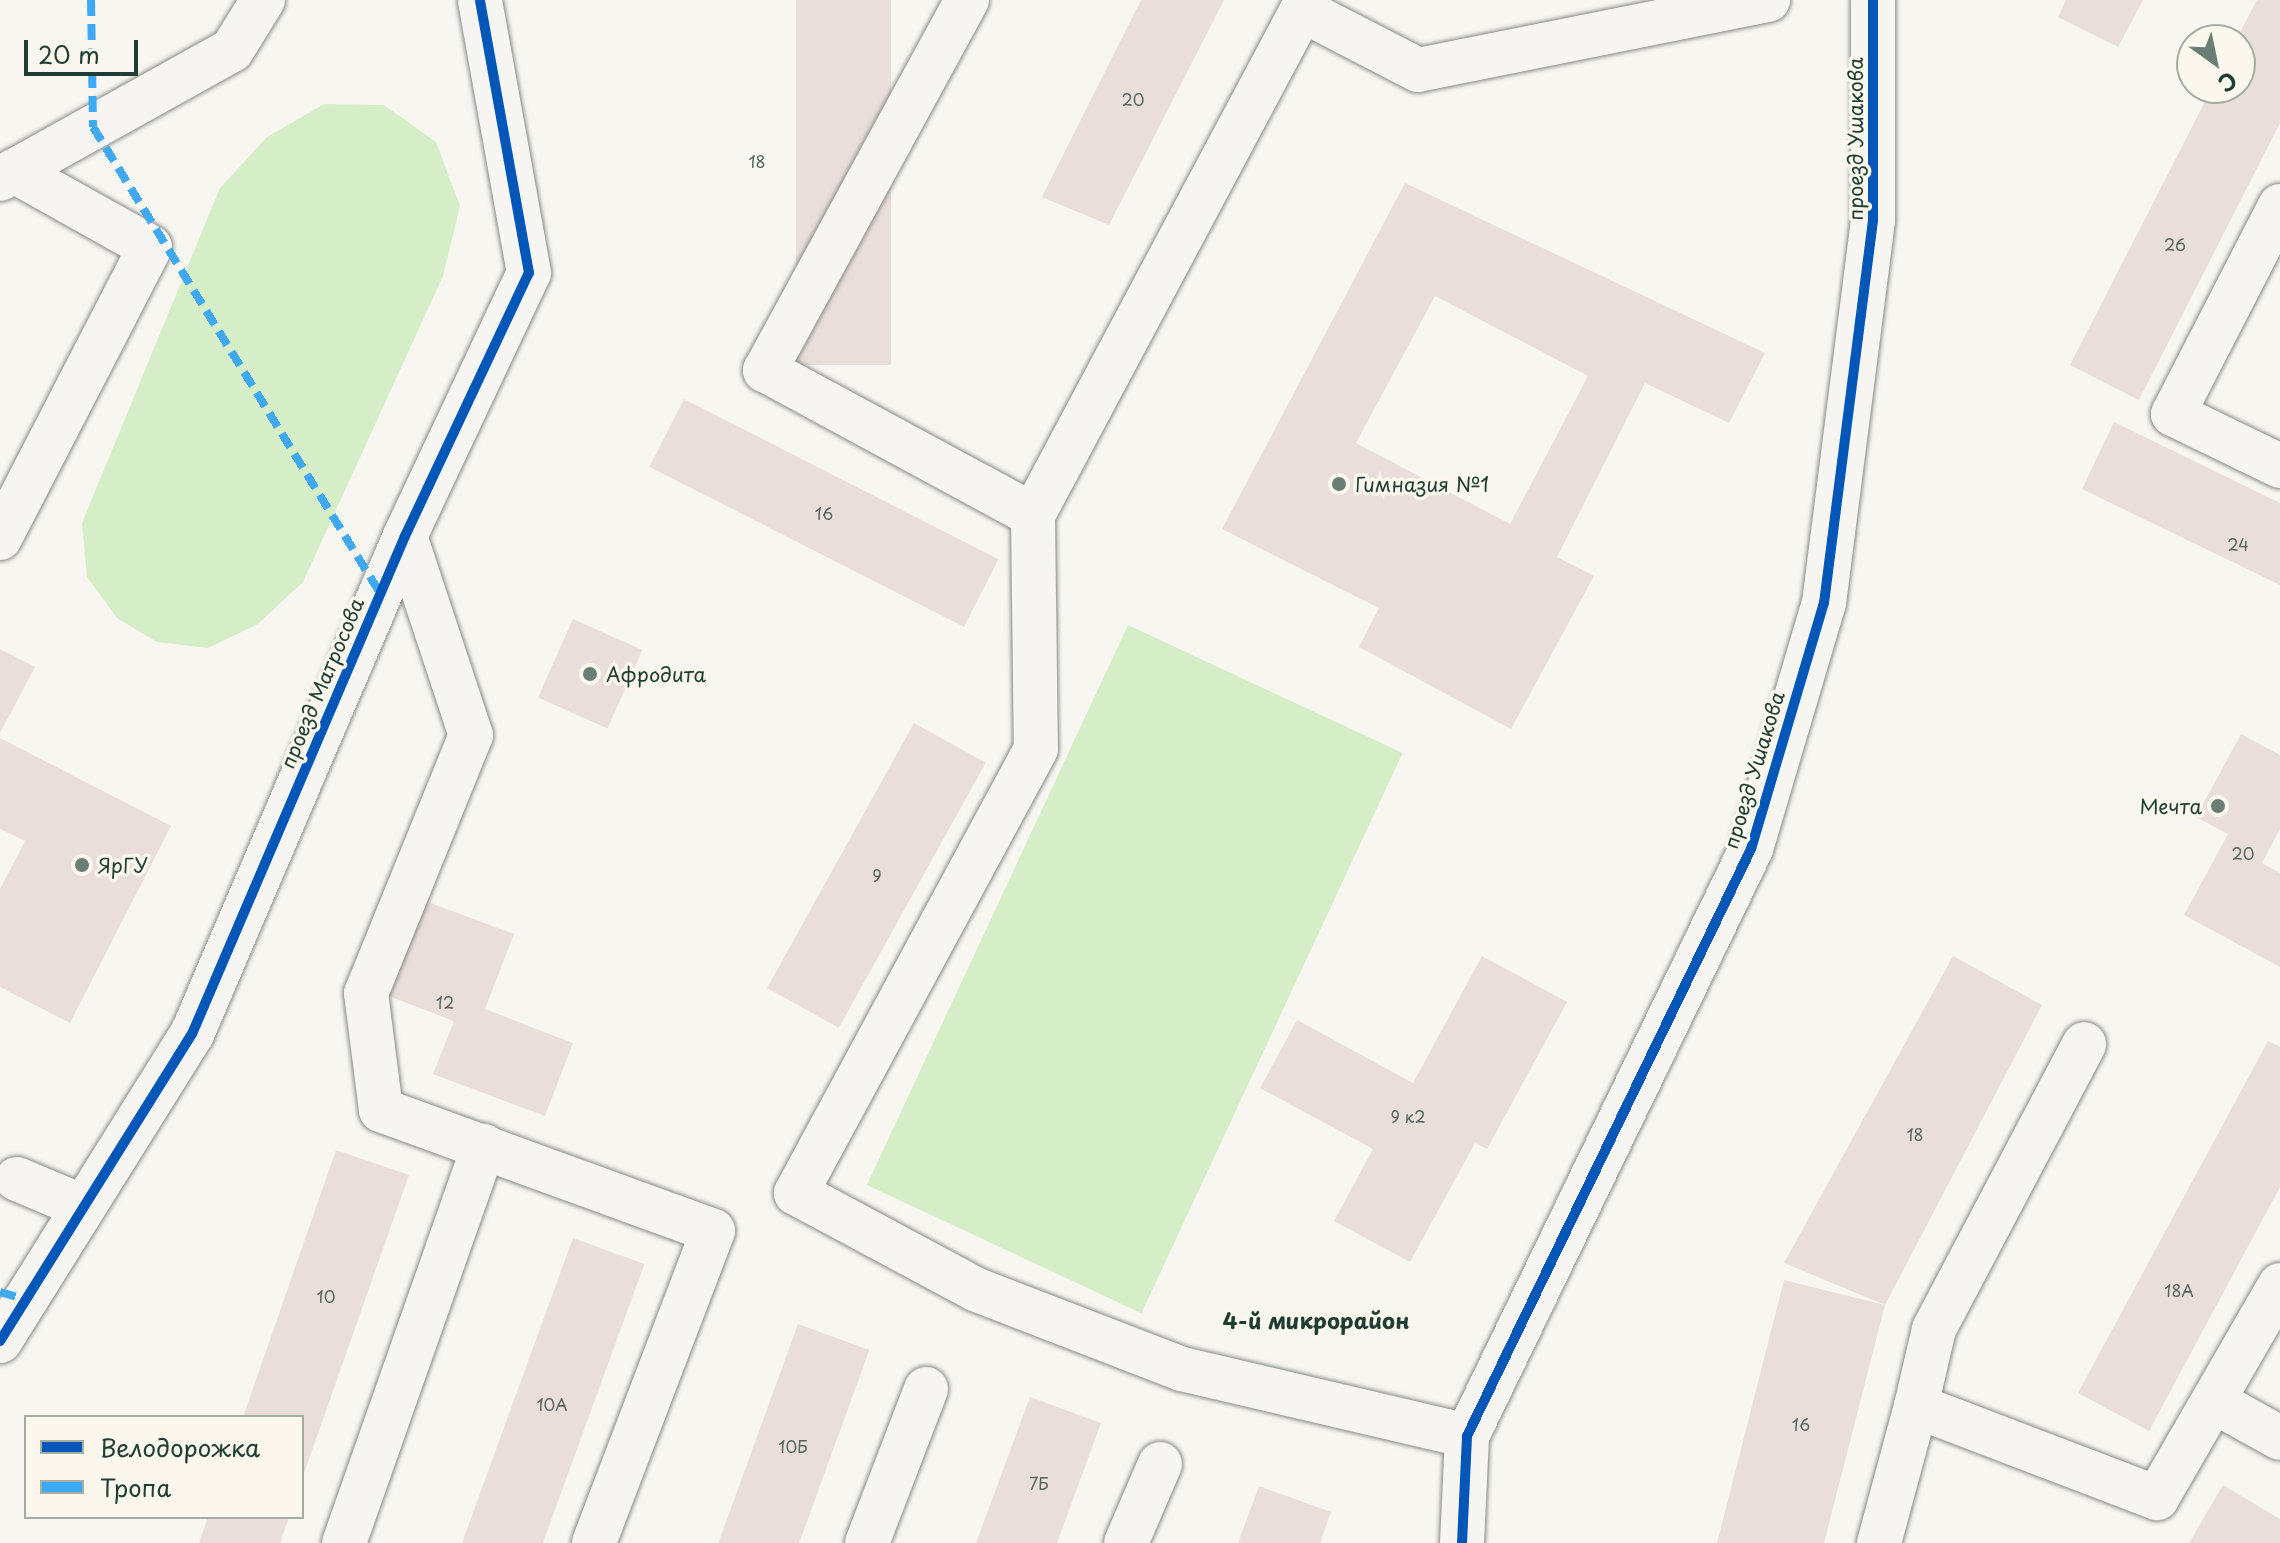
<!DOCTYPE html>
<html>
<head>
<meta charset="utf-8">
<style>
	body { margin:0 }
	#map { position:relative; width:2280px; height:1543px; overflow:hidden; background:#f8f6f0; font-family:"Playpen Sans",sans-serif }
	div>[style] { position:absolute }
	.green>* { inset:0; background:#d6eec7; transform-origin:0 0 }
	.building>* { inset:0; background:#eadeda; transform-origin:0 0 }
	.roads { filter:drop-shadow(0 0 2px #868b86) drop-shadow(0 0 2px #868b86) }
	.minor>* { height:44px; margin:-22px; padding:0 22px; transform-origin:22px; border-radius:22px; background:#f6f5f1 }
	.quiet>* { height:8px; margin-top:-4px; transform-origin:0; background:repeating-linear-gradient(90deg,#3fa9f5 0 16px,transparent 0 24px) }
	.cycleway>* { height:10px; margin:-5px; padding:0 5px; transform-origin:5px; border-radius:5px; background:#0057b8 }
	.dots>* { width:22px; height:22px; translate:-50% -50%; box-sizing:border-box; border:4px solid #fbf7ec; border-radius:50% }
	span { translate:-50% -50%; white-space:nowrap; text-align:center; line-height:1.15; -webkit-text-stroke:7px #fbf7ec; paint-order:stroke }
	.number-label { font-size:16px; color:#52655e }
	.number-label span { -webkit-text-stroke-width:0 }
	.street-label { font-size:20px; color:#1f3d34 }
	.poi-label { font-size:20px; color:#1f3d34 }
	.left { translate:0 -50%; text-align:left }
	.right { translate:-100% -50%; text-align:right }
	.neighbourhood-label { font-size:22px; color:#1f3d34; font-weight:700 }
	.legend { position:absolute; left:24px; top:1415px; width:280px; height:104px; box-sizing:border-box; background:#fbf7ec; border:2px solid #a3ada2; margin:0; padding:10px 14px; list-style:none; font-size:24px; color:#1f3d34 }
	.legend li { display:flex; align-items:center; gap:16px; height:40px }
	.legend b { width:40px; border:2px solid #a3ada2 }
	.north { position:absolute; left:2176px; top:24px; width:80px; height:80px; box-sizing:border-box; background:#fbf7ec; border:2px solid #a3ada2; border-radius:50%; rotate:147deg; font-size:22px; font-weight:700; line-height:32px; text-align:center; color:#1f3d34 }
	.north::after { content:''; display:block; margin:auto; width:28px; height:36px; background:#6b7e76; clip-path:polygon(50% 0,100% 100%,50% 72%,0 100%) }
	.scale { position:absolute; left:24px; top:40px; width:114px; height:36px; box-sizing:border-box; border:4px solid #1f3d34; border-top:0; padding-left:10px; font-size:24px; line-height:28px; white-space:nowrap; color:#1f3d34; -webkit-text-stroke:6px #fbf7ec; paint-order:stroke }
</style>
</head>
<body>
<div id="map">
	<div class="green">
		<div style="clip-path:polygon(324px 104px,384px 105px,436px 142px,460px 206px,443px 276px,303px 582px,258px 624px,208px 648px,157px 642px,117px 618px,87px 577px,82px 523px,220px 188px,267px 137px)"></div>
		<div style="left:1128px;top:625px;width:303px;height:618px;rotate:25deg"></div>
	</div>
	<div class="building">
		<div style="left:796px;top:0;width:95px;height:365px"></div>
		<div style="clip-path:polygon(1141px 0,1224px 0,1109px 225px,1042px 197px)"></div>
		<div style="clip-path:polygon(2066px 0,2143px 0,2118px 47px,2058px 17px)"></div>
		<div style="clip-path:polygon(2257px 0,2280px 0,2280px 123px,2139px 400px,2070px 365px,2212px 88px,2240px 88px,2236px 40px)"></div>
		<div style="clip-path:polygon(evenodd,1405px 183px,1765px 353px,1729px 423px,1645px 383px,1557px 557px,1594px 576px,1511px 729px,1359px 647px,1379px 608px,1222px 529px,1405px 183px,1435px 296px,1588px 376px,1510px 524px,1356px 443px,1435px 296px)"></div>
		<div style="left:684px;top:399px;width:353px;height:76px;rotate:27deg"></div>
		<div style="clip-path:polygon(2114px 422px,2280px 503px,2280px 585px,2082px 489px)"></div>
		<div style="left:573px;top:619px;width:76px;height:86px;rotate:24deg"></div>
		<div style="clip-path:polygon(0 649px,35px 667px,0 733px)"></div>
		<div style="left:914px;top:723px;width:82px;height:303px;rotate:29deg"></div>
		<div style="clip-path:polygon(2241px 734px,2280px 755px,2280px 829px,2262px 863px,2280px 873px,2280px 967px,2184px 915px,2228px 834px,2196px 817px)"></div>
		<div style="clip-path:polygon(0 738px,171px 826px,70px 1023px,0 987px,0 889px,25px 841px,0 829px)"></div>
		<div style="clip-path:polygon(420px 899px,514px 934px,485px 1009px,573px 1043px,545px 1116px,433px 1074px,454px 1021px,383px 994px)"></div>
		<div style="clip-path:polygon(1482px 956px,1567px 1002px,1487px 1149px,1475px 1143px,1410px 1262px,1334px 1221px,1373px 1149px,1260px 1088px,1297px 1020px,1413px 1083px)"></div>
		<div style="clip-path:polygon(1953px 956px,2042px 1005px,1885px 1305px,1824px 1543px,1717px 1543px,1784px 1280px,1885px 1305px,1784px 1263px)"></div>
		<div style="clip-path:polygon(2268px 1041px,2280px 1047px,2280px 1187px,2149px 1431px,2078px 1393px)"></div>
		<div style="clip-path:polygon(336px 1150px,409px 1175px,302px 1479px,302px 1417px,243px 1417px)"></div>
		<div style="left:573px;top:1238px;width:76px;height:325px;rotate:20deg"></div>
		<div style="left:798px;top:1324px;width:76px;height:233px;rotate:20deg"></div>
		<div style="clip-path:polygon(1030px 1397px,1101px 1423px,1057px 1543px,976px 1543px)"></div>
		<div style="clip-path:polygon(2223px 1485px,2280px 1519px,2280px 1543px,2189px 1543px)"></div>
		<div style="clip-path:polygon(1259px 1486px,1331px 1512px,1320px 1543px,1238px 1543px)"></div>
		<div style="clip-path:polygon(208px 1517px,289px 1517px,280px 1543px,199px 1543px)"></div>
	</div>
	<div class="roads">
		<div class="minor">
			<div style="left:967px;top:0;width:422px;rotate:118.6deg"></div>
			<div style="left:765px;top:370px;width:305px;rotate:28.4deg"></div>
			<div style="left:1033px;top:515px;width:572px;rotate:-61.96deg"></div>
			<div style="left:1307px;top:0;width:11px;rotate:117deg"></div>
			<div style="left:1302px;top:10px;width:131px;rotate:27.3deg"></div>
			<div style="left:1418px;top:70px;width:357px;rotate:-11.3deg"></div>
			<div style="left:0;top:179px;width:265px;rotate:-29.1deg"></div>
			<div style="left:232px;top:50px;width:59px;rotate:-58.2deg"></div>
			<div style="left:2280px;top:206px;width:234px;rotate:117.2deg"></div>
			<div style="left:2173px;top:414px;width:119px;rotate:25.9deg"></div>
			<div style="left:1033px;top:515px;width:234px;rotate:89.3deg"></div>
			<div style="left:1036px;top:749px;width:505px;rotate:118.39deg"></div>
			<div style="left:796px;top:1193px;width:205px;rotate:28.2deg"></div>
			<div style="left:977px;top:1290px;width:220px;rotate:21.1deg"></div>
			<div style="left:1182px;top:1369px;width:293px;rotate:13.2deg"></div>
			<div style="left:405px;top:536px;width:210px;rotate:71.7deg"></div>
			<div style="left:471px;top:735px;width:279px;rotate:112.1deg"></div>
			<div style="left:366px;top:993px;width:118px;rotate:82.7deg"></div>
			<div style="left:381px;top:1110px;width:353px;rotate:20deg"></div>
			<div style="left:713px;top:1231px;width:334px;rotate:110.9deg"></div>
			<div style="left:0;top:538px;width:327px;rotate:-62.7deg"></div>
			<div style="left:150px;top:247px;width:156px;rotate:-150.8deg"></div>
			<div style="left:17px;top:1179px;width:69px;rotate:22.9deg"></div>
			<div style="left:0;top:1341px;width:362px;rotate:-58deg"></div>
			<div style="left:192px;top:1034px;width:542px;rotate:-66.84deg"></div>
			<div style="left:405px;top:536px;width:291px;rotate:-64.8deg"></div>
			<div style="left:529px;top:273px;width:277px;rotate:-100.2deg"></div>
			<div style="left:2215px;top:1402px;width:74px;rotate:29deg"></div>
			<div style="left:1916px;top:1406px;width:79px;rotate:-76.8deg"></div>
			<div style="left:1934px;top:1329px;width:322px;rotate:-62.2deg"></div>
			<div style="left:344px;top:1543px;width:421px;rotate:-70.6deg"></div>
			<div style="left:867px;top:1543px;width:165px;rotate:-69deg"></div>
			<div style="left:1126px;top:1543px;width:86px;rotate:-66.7deg"></div>
			<div style="left:1462px;top:1543px;width:107px;rotate:-87.3deg"></div>
			<div style="left:1467px;top:1436px;width:652px;rotate:-64.18deg"></div>
			<div style="left:1751px;top:849px;width:257px;rotate:-73.5deg"></div>
			<div style="left:1824px;top:603px;width:386px;rotate:-82.7deg"></div>
			<div style="left:1873px;top:220px;width:220px;rotate:-90deg"></div>
			<div style="left:1879px;top:1543px;width:142px;rotate:-74.9deg"></div>
			<div style="left:1916px;top:1406px;width:258px;rotate:20.9deg"></div>
			<div style="left:2157px;top:1498px;width:246px;rotate:-60deg"></div>
		</div>
	</div>
	<div class="quiet">
		<div style="left:91px;top:0;width:127px;rotate:89.1deg"></div>
		<div style="left:93px;top:127px;width:547px;rotate:58.37deg"></div>
		<div style="left:0;top:1292px;width:26px;rotate:16deg"></div>
	</div>
	<div class="cycleway">
		<div style="left:0;top:1341px;width:362px;rotate:-58deg"></div>
		<div style="left:192px;top:1034px;width:542px;rotate:-66.84deg"></div>
		<div style="left:405px;top:536px;width:291px;rotate:-64.8deg"></div>
		<div style="left:529px;top:273px;width:277px;rotate:-100.2deg"></div>
		<div style="left:1462px;top:1543px;width:107px;rotate:-87.3deg"></div>
		<div style="left:1467px;top:1436px;width:652px;rotate:-64.18deg"></div>
		<div style="left:1751px;top:849px;width:257px;rotate:-73.5deg"></div>
		<div style="left:1824px;top:603px;width:386px;rotate:-82.7deg"></div>
		<div style="left:1873px;top:220px;width:220px;rotate:-90deg"></div>
	</div>
	<div class="dots">
		<div style="left:1339px;top:484px;background:#6b7e76"></div>
		<div style="left:590px;top:674px;background:#6b7e76"></div>
		<div style="left:2218px;top:806px;background:#6b7e76"></div>
		<div style="left:82px;top:865px;background:#6b7e76"></div>
	</div>
	<div class="number-label">
		<span style="left:1133px;top:99px">20</span>
		<span style="left:757px;top:161px">18</span>
		<span style="left:2175px;top:244px">26</span>
		<span style="left:824px;top:513px">16</span>
		<span style="left:2238px;top:544px">24</span>
		<span style="left:2243px;top:853px">20</span>
		<span style="left:877px;top:875px">9</span>
		<span style="left:445px;top:1002px">12</span>
		<span style="left:1408px;top:1116px">9 к2</span>
		<span style="left:1915px;top:1134px">18</span>
		<span style="left:2179px;top:1290px">18А</span>
		<span style="left:326px;top:1296px">10</span>
		<span style="left:552px;top:1404px">10А</span>
		<span style="left:1801px;top:1424px">16</span>
		<span style="left:793px;top:1446px">10Б</span>
		<span style="left:1039px;top:1483px">7Б</span>
	</div>
	<div class="street-label">
		<span style="left:1855px;top:139px;rotate:-90deg">проезд Ушакова</span>
		<span style="left:322px;top:683px;rotate:-67deg">проезд Матросова</span>
		<span style="left:1754px;top:770px;rotate:-73deg">проезд Ушакова</span>
	</div>
	<div class="poi-label">
		<span class="left" style="left:1355px;top:484px">Гимназия №1</span>
		<span class="left" style="left:606px;top:674px">Афродита</span>
		<span class="right" style="left:2202px;top:806px">Мечта</span>
		<span class="left" style="left:98px;top:865px">ЯрГУ</span>
	</div>
	<div class="neighbourhood-label">
		<span style="left:1316px;top:1320px">4-й микрорайон</span>
	</div>
	<ul class="legend">
	<li><b style="height:10px;background:#0057b8"></b>Велодорожка</li>
	<li><b style="height:10px;background:#3fa9f5"></b>Тропа</li>
	</ul>
	<div class="north">С</div>
	<div class="scale">20 m</div>
</div>
</body>
</html>
